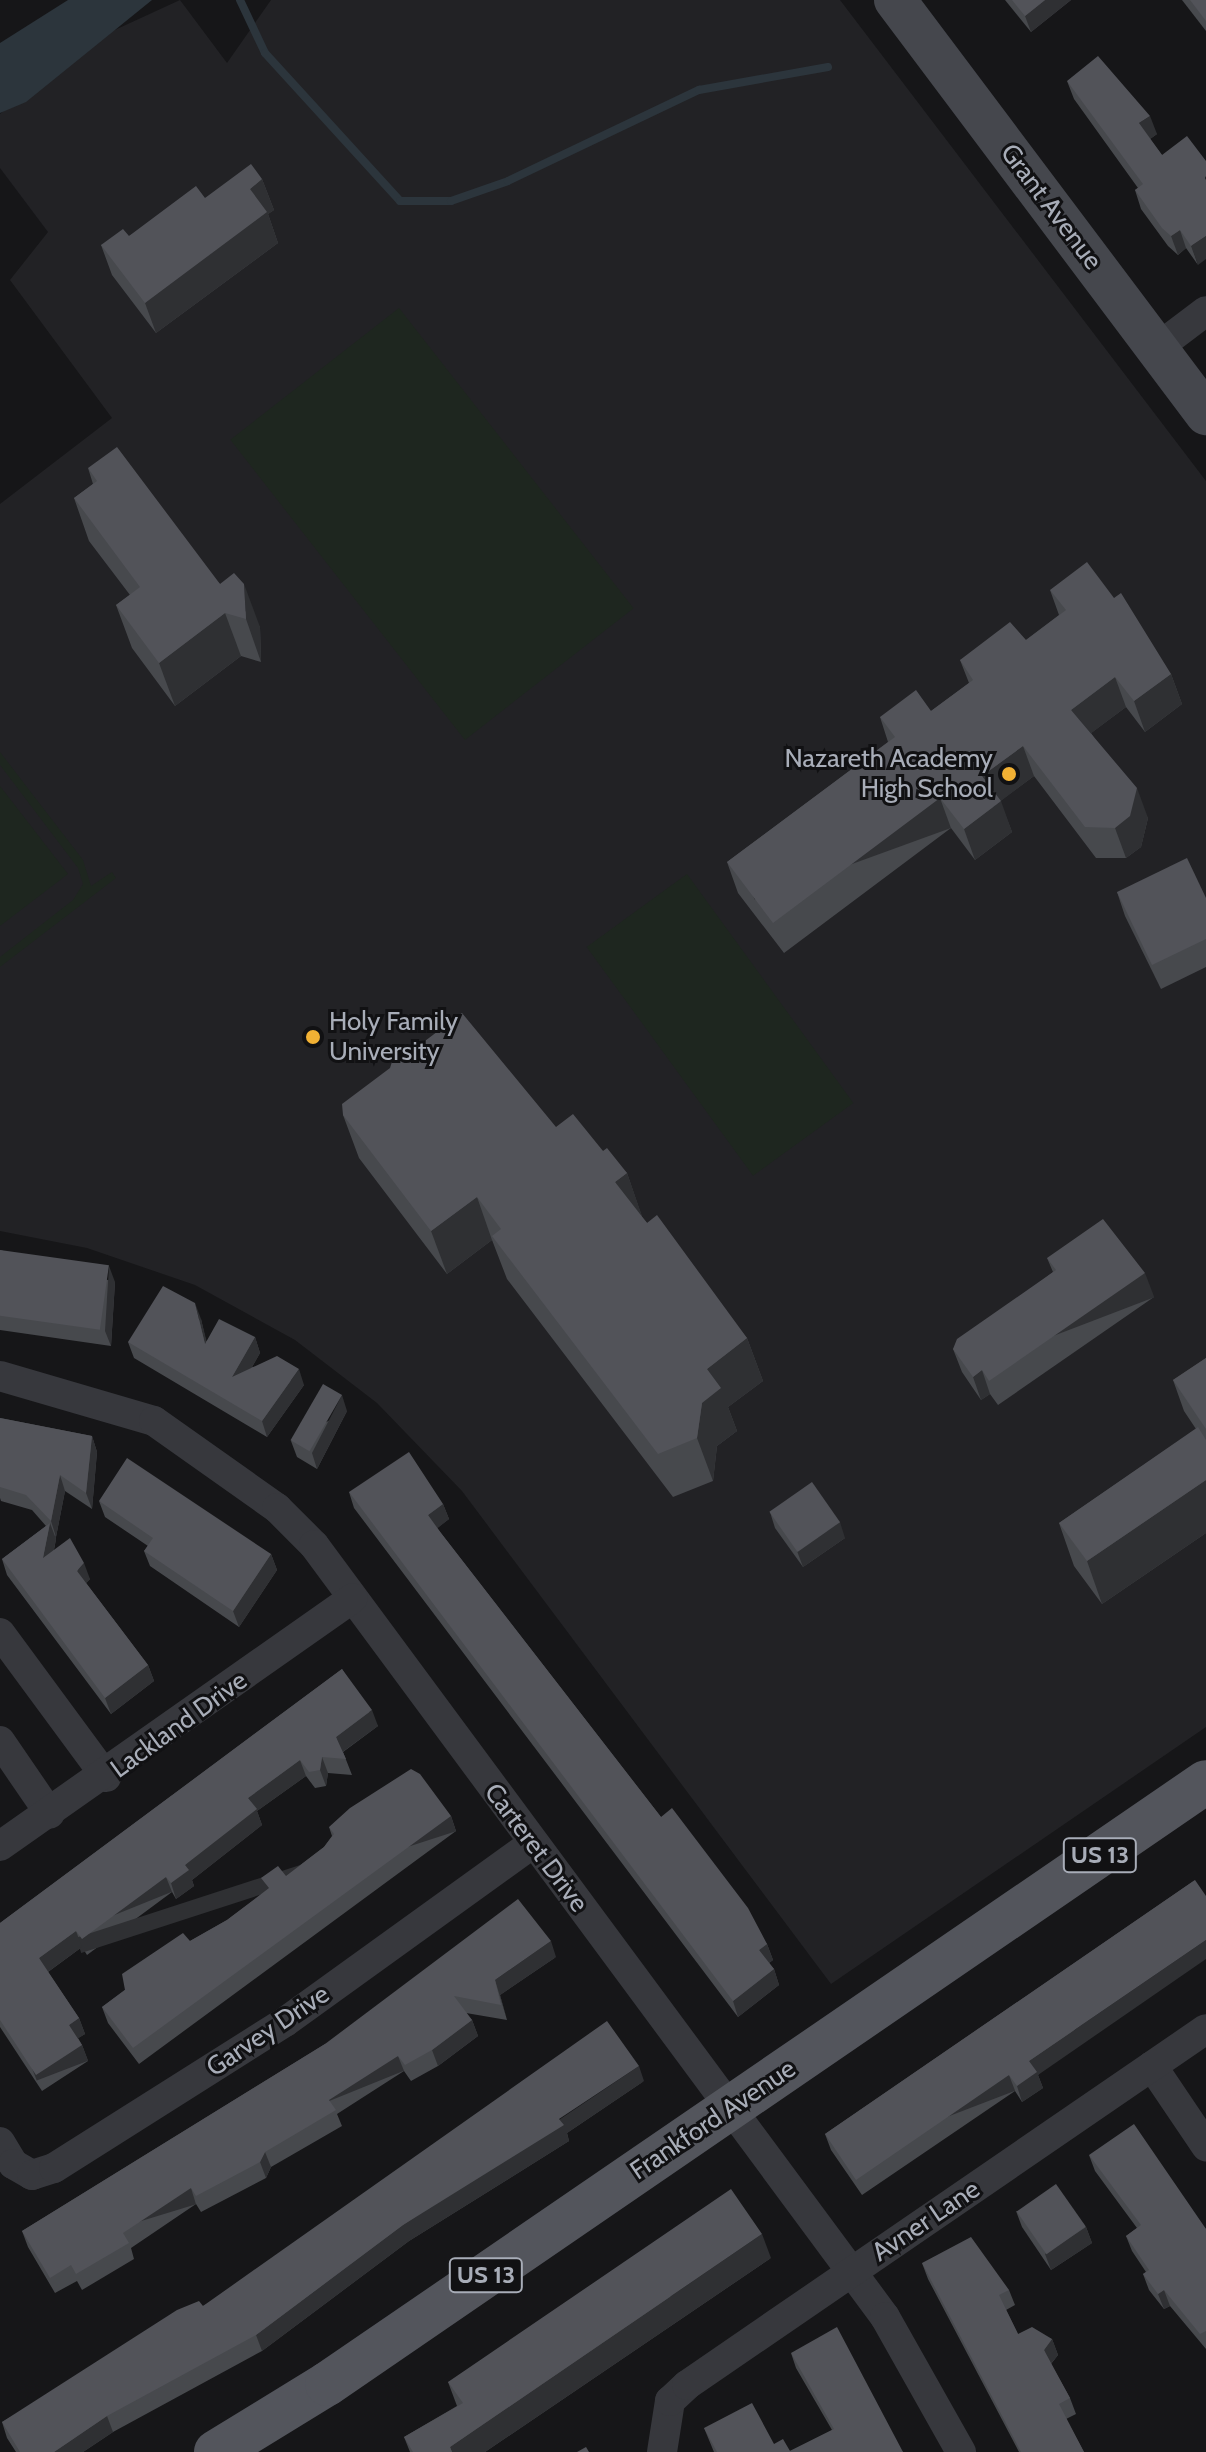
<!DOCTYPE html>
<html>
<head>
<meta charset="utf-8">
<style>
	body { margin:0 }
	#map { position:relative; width:1206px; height:2452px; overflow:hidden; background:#161618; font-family:Cabin,sans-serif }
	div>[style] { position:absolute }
	.built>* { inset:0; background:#222225 }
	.green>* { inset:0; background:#1e261f; transform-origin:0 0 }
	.water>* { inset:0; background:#2c353c }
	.stream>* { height:8px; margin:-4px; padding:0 4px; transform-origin:4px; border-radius:4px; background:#2c353c }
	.street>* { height:30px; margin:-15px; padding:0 15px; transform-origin:15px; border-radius:15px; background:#37383d }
	.secondary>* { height:42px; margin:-21px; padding:0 21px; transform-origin:21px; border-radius:21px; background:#45474d }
	.primary>* { height:44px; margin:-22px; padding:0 22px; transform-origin:22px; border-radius:22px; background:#53555c }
	.wall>* { inset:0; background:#47494d }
	.shaded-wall>* { inset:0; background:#2f3033; transform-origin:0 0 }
	.building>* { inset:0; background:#525359; transform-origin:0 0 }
	.dots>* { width:22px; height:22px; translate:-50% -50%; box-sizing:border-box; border:4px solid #111113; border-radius:50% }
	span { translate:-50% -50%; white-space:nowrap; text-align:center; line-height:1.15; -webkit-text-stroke:6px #111113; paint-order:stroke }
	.shield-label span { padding:2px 6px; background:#111113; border:2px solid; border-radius:6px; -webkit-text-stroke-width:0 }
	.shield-label { font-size:24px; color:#a8adb8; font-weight:700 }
	.street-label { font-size:26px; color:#a8adb8 }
	.poi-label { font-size:26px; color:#a8adb8 }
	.right { translate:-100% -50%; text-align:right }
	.left { translate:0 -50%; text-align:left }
</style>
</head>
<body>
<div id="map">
	<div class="built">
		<div style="clip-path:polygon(180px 0,227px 63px,271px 0,840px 0,1206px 481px,1206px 1727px,831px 1984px,462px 1491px,377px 1403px,295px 1340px,195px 1285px,87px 1248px,0 1231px,0 504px,112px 418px,10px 280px,48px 232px,0 168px,0 114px,80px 46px)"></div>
	</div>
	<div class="green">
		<div style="left:399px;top:308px;width:381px;height:214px;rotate:52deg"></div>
		<div style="clip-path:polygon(0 752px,83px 860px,91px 886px,112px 872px,116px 878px,0 967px,0 957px,73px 900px,83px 884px,78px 868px,0 765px)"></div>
		<div style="clip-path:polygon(0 786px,68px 874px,0 926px)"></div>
		<div style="left:687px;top:874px;width:283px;height:124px;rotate:54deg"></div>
	</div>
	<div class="water">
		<div style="clip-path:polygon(68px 0,152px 0,26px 102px,0 113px,0 43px)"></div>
	</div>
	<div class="stream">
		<div style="left:240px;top:0;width:59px;rotate:64.7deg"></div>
		<div style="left:265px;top:53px;width:200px;rotate:47.6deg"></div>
		<div style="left:400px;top:201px;width:51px"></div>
		<div style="left:451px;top:201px;width:60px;rotate:-19.3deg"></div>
		<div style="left:508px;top:181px;width:212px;rotate:-25.5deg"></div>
		<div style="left:699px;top:90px;width:131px;rotate:-10.1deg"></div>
	</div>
	<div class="street">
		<div style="left:1157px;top:348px;width:61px;rotate:-37.1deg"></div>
		<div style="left:0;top:1376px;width:160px;rotate:16.3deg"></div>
		<div style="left:154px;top:1421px;width:151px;rotate:35.3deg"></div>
		<div style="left:277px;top:1508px;width:52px;rotate:45deg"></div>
		<div style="left:314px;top:1545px;width:960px;rotate:53.51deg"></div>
		<div style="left:885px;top:2317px;width:155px;rotate:60.6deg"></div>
		<div style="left:0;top:1633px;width:179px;rotate:53.6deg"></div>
		<div style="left:0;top:1741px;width:88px;rotate:55.6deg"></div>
		<div style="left:0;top:1846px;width:431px;rotate:-35.1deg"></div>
		<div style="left:1152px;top:2066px;width:97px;rotate:56deg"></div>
		<div style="left:0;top:2142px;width:26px;rotate:59deg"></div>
		<div style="left:13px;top:2164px;width:22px;rotate:30deg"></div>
		<div style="left:32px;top:2175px;width:23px;rotate:-18deg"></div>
		<div style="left:54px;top:2168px;width:273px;rotate:-32.3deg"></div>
		<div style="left:285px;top:2022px;width:306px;rotate:-35.8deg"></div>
		<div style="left:662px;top:2452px;width:52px;rotate:-81.1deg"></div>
		<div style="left:670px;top:2401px;width:23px;rotate:-43deg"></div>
		<div style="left:687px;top:2385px;width:629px;rotate:-34.45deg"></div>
	</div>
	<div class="secondary">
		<div style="left:895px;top:0;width:518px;rotate:53.09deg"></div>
	</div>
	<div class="primary">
		<div style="left:216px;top:2452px;width:130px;rotate:-31.5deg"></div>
		<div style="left:327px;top:2384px;width:1065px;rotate:-34.41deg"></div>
	</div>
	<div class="wall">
		<div style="clip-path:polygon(1005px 0,1071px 0,1031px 32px)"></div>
		<div style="clip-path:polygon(1182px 0,1206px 0,1206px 31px)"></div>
		<div style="clip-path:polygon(1067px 81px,1157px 134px,1150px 139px,1162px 155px,1198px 265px,1186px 248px,1178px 255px,1168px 246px,1141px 209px,1135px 190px,1138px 188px,1074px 99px)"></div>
		<div style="clip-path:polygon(262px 179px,274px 210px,268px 214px,278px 243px,156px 333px,112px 275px,101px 245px,129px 236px,205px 198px)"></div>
		<div style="clip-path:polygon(88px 468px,220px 584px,260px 627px,261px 662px,241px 656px,175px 706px,132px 648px,116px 605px,130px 595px,89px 541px,74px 498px,93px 484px)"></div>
		<div style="clip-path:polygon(1050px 590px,1171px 674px,1182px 704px,1145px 732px,1126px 707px,1091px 733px,1148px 818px,1141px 847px,1126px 858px,1096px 858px,1034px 776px,1000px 801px,1012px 832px,975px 860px,951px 828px,784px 953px,738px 893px,727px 862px,888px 742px,880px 717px,931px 711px,969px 683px,960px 660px,1026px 640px,1059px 615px)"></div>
		<div style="clip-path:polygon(1117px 892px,1206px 898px,1206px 967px,1161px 989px,1125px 916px)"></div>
		<div style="clip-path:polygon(343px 1115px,556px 1127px,603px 1151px,627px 1173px,642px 1217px,747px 1338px,763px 1381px,728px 1407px,737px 1431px,717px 1446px,713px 1481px,673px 1497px,507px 1279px,492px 1240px,447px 1274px,359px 1158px)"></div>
		<div style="clip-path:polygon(0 1250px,115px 1282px,111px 1346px,0 1330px)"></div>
		<div style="clip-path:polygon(1047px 1258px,1154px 1297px,998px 1405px,990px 1394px,981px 1400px,962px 1372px,953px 1349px,1053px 1272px)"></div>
		<div style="clip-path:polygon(201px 1319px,206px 1341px,255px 1337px,260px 1353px,252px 1367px,304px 1385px,267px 1437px,134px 1358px,128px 1342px)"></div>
		<div style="clip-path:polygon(1206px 1358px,1206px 1533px,1102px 1604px,1074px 1566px,1059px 1523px,1196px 1429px,1184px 1411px,1173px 1380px)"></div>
		<div style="clip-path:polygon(347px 1411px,317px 1469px,297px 1457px,291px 1441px)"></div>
		<div style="clip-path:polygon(0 1418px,92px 1436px,97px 1452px,92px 1509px,65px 1491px,56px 1537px,55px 1535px,56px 1539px,54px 1550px,90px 1579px,86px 1583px,148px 1665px,154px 1681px,111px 1714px,7px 1575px,2px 1559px,46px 1526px,32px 1510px,1px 1501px,0 1498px)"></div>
		<div style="clip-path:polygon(349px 1492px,443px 1504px,449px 1519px,437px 1528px,661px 1817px,767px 1944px,773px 1960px,769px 1963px,774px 1969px,779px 1985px,738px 2017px,354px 1508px)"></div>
		<div style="clip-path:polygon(99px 1501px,271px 1554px,277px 1570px,239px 1627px,150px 1566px,144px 1551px,148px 1546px,105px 1517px)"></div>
		<div style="clip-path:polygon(770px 1512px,845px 1538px,803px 1567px,775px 1528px)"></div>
		<div style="clip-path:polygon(342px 1669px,378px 1726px,343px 1752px,352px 1775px,328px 1773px,326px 1786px,315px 1788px,306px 1776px,257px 1811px,262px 1825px,192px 1880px,194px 1886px,176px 1899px,172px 1892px,87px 1955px,82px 1947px,48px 1972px,79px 2018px,85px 2034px,78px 2038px,82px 2045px,88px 2061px,42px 2091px,0 2027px,0 1923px)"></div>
		<div style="clip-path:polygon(451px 1816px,456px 1831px,139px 2064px,108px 2023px,102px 2007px,190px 1941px,227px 1920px,266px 1891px,261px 1878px,286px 1876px,324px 1847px,332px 1836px,329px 1827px)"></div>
		<div style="clip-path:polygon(1195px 1880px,1038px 2075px,1043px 2088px,1022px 2102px,1015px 2091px,862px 2195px,831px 2150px,825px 2134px)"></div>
		<div style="clip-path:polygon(556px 1957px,500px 1995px,507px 2020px,466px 2013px,472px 2020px,478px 2036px,438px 2066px,411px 2081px,404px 2071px,337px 2114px,342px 2126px,271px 2167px,266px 2178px,201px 2212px,196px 2204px,131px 2248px,134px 2259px,82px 2290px,77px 2281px,55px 2293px,28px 2247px,22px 2231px,325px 2044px)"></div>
		<div style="clip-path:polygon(644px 2081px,567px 2133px,569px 2141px,409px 2241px,262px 2351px,113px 2432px,83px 2452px,16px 2452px,7px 2438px,2px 2422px,203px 2306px)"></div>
		<div style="clip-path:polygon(1089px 2155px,1206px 2229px,1206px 2349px,1170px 2306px,1164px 2309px,1149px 2290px,1143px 2274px,1146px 2272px,1132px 2251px,1126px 2236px,1137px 2228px,1095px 2171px)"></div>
		<div style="clip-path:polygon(1016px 2211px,1086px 2227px,1092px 2243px,1051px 2270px,1022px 2227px)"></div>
		<div style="clip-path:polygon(771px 2258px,485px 2452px,410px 2452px,404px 2437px,457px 2406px,448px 2382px)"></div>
		<div style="clip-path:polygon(922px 2263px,1009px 2290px,1015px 2305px,1006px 2310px,1018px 2334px,1052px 2339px,1058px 2355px,1051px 2364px,1070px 2398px,1076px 2414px,1066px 2419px,1084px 2452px,1019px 2452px,928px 2279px)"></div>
		<div style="clip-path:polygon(791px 2353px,903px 2452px,714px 2452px,704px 2428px,774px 2444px,790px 2451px,832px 2430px,796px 2368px)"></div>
	</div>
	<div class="shaded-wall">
		<div style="clip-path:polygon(1045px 0,1071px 0,1031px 32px,1025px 16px)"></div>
		<div style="clip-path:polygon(1150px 116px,1157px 134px,1146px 142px,1139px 123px)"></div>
		<div style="clip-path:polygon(262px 179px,274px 210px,268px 214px,278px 243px,156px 333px,145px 303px,250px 189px)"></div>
		<div style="clip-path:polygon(1180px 230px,1186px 248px,1178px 255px,1171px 236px)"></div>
		<div style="clip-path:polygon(1206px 236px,1206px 259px,1198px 265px,1191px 246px)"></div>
		<div style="clip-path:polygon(244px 584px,260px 627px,261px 662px,246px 619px)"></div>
		<div style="clip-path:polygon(225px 613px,241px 656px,175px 706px,159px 663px)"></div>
		<div style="clip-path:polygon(1171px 674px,1182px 704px,1145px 732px,1134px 701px)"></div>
		<div style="clip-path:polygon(1115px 677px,1126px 707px,1082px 740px,1071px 710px)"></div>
		<div style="clip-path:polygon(1023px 746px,1034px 776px,993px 807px,982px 776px)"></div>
		<div style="clip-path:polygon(1137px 788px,1148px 818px,1141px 847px,1126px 858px,1115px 828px)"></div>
		<div style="left:940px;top:798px;width:32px;height:209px;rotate:70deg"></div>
		<div style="clip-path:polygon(1001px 801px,1012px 832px,975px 860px,964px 829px)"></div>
		<div style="clip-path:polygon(627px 1173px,642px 1216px,631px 1225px,615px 1182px)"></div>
		<div style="clip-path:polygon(477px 1197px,492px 1240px,447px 1274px,431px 1231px)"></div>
		<div style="clip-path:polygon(109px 1266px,115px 1282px,111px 1346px,105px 1331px)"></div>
		<div style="left:1145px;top:1273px;width:26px;height:190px;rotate:69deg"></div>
		<div style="clip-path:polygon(195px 1303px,201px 1319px,211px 1359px,205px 1344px)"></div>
		<div style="clip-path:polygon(255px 1337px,260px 1353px,238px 1392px,232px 1377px)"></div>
		<div style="clip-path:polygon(747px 1338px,763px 1381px,728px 1407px,737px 1431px,717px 1446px,713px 1481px,697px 1438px,707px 1369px)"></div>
		<div style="clip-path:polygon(299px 1369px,304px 1385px,267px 1437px,262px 1421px)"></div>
		<div style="clip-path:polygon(982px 1370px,990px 1394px,981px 1400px,973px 1377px)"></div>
		<div style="clip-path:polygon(342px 1395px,347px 1411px,317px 1469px,312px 1453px)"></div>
		<div style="clip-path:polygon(92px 1436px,97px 1452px,92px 1509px,86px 1493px)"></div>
		<div style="clip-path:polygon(60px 1475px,65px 1491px,56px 1537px,51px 1521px)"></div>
		<div style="clip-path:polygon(1206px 1480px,1206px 1533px,1102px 1604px,1087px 1561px)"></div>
		<div style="clip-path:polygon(443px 1504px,449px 1519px,434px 1531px,428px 1515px)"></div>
		<div style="clip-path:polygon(840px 1522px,845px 1538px,803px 1567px,797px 1551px)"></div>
		<div style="clip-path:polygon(50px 1523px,56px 1539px,49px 1574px,43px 1558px)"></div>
		<div style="clip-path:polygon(271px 1554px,277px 1570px,239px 1627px,233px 1611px)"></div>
		<div style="clip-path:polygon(84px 1563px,90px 1579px,83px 1587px,77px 1571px)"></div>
		<div style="clip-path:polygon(148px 1665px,154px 1681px,111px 1714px,105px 1698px)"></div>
		<div style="clip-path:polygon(372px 1710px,378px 1726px,341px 1753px,336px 1737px)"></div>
		<div style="clip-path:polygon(322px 1757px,328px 1773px,326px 1786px,320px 1770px)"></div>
		<div style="clip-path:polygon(300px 1760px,306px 1776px,257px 1811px,262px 1825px,192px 1880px,194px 1886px,176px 1899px,171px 1883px,185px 1865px,248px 1798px)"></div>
		<div style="left:451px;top:1816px;width:16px;height:394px;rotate:72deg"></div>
		<div style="left:166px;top:1877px;width:16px;height:104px;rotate:68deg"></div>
		<div style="clip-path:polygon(76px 1931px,82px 1947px,45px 1974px,39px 1958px)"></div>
		<div style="clip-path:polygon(1206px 1940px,1206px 1959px,1038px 2075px,1043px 2088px,1022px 2102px,1017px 2086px,1029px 2061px)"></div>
		<div style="clip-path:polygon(551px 1941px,556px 1957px,500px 1995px,507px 2020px,495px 1980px)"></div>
		<div style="clip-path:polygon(767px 1944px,773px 1960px,765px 1966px,759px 1950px)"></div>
		<div style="clip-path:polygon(774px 1969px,779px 1985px,738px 2017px,733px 2001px)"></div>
		<div style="clip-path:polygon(79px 2018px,85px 2034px,74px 2041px,69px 2025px)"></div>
		<div style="clip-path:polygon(472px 2020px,478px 2036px,438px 2066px,432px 2050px)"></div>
		<div style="left:82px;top:2045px;width:17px;height:55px;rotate:69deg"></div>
		<div style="left:398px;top:2056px;width:16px;height:82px;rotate:68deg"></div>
		<div style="clip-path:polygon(639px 2066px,644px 2081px,567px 2133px,569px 2141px,409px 2241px,262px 2351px,256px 2335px,403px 2225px)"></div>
		<div style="left:1009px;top:2075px;width:17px;height:186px;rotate:69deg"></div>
		<div style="clip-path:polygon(265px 2152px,271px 2167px,266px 2178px,260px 2162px)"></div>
		<div style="left:191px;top:2188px;width:17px;height:82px;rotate:73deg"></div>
		<div style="clip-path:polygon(1086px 2227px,1092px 2243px,1051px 2270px,1045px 2254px)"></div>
		<div style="clip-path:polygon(762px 2234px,771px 2258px,485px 2452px,452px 2452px,450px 2447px)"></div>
		<div style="clip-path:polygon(1164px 2290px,1170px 2306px,1164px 2309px,1158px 2294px)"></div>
		<div style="clip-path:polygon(1052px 2339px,1058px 2355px,1049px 2366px,1044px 2350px)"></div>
		<div style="clip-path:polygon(107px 2416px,113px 2432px,83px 2452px,54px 2452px)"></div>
	</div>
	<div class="building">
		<div style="clip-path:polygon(1012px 0,1045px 0,1025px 16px)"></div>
		<div style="clip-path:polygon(1190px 0,1206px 0,1206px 21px)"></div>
		<div style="clip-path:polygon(1098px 56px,1150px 116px,1139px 123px,1162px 155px,1187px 136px,1206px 161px,1206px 176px,1205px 178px,1206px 180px,1206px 236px,1191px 246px,1180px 230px,1171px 236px,1162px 228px,1135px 190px,1143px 184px,1067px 81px)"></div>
		<div style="clip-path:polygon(251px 164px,262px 179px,250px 189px,267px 212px,145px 303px,101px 245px,123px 229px,129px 236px,196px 186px,205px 198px)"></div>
		<div style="clip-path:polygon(117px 447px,220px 584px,234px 573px,244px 584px,246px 619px,225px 613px,159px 663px,116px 605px,140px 587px,74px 498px,97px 481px,88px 468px)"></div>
		<div style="clip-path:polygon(1087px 562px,1114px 598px,1121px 593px,1171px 674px,1134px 701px,1115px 677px,1071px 710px,1137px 788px,1130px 816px,1115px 828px,1085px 827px,1023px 746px,982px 776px,1001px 801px,964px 829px,940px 798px,773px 923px,727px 862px,895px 737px,880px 717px,916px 690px,931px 711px,973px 680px,960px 660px,1010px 622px,1026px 640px,1066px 610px,1050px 590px)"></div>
		<div style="clip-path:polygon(1187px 858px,1206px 898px,1206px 939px,1152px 965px,1117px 892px)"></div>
		<div style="clip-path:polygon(462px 1013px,556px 1127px,573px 1114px,603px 1151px,607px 1148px,627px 1173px,615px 1182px,647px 1223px,657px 1215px,747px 1338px,707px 1369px,721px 1388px,702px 1403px,697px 1438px,658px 1454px,492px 1236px,501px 1229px,477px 1197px,431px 1231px,343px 1115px,342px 1104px,390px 1068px,396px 1049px,417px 1047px)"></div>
		<div style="clip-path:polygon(1103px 1219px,1145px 1273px,989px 1381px,982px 1370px,973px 1377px,953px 1349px,957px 1339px,1056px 1270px,1047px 1258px)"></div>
		<div style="left:0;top:1250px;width:110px;height:65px;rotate:8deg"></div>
		<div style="clip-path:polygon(163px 1286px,195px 1303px,205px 1344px,219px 1319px,255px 1337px,232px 1377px,277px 1356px,299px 1369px,262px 1421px,128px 1342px)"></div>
		<div style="clip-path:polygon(1206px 1358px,1206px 1429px,1173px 1380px)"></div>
		<div style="left:323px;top:1384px;width:22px;height:65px;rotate:30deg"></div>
		<div style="clip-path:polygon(0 1418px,92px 1436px,86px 1493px,60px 1475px,51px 1521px,26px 1495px,0 1487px)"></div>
		<div style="clip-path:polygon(1198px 1427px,1206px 1440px,1206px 1480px,1087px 1561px,1059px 1523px)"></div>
		<div style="clip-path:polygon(409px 1452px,443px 1504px,428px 1515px,441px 1533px,661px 1817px,672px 1808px,748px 1908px,767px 1944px,759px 1950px,774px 1969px,733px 2001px,349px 1492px)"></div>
		<div style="clip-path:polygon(127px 1458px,271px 1554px,233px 1611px,144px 1551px,153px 1538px,99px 1501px)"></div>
		<div style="left:812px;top:1482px;width:49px;height:52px;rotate:55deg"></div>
		<div style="clip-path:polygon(50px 1523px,43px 1558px,70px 1538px,84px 1563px,77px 1571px,148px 1665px,105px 1698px,2px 1559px)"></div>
		<div style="clip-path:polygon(342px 1669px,372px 1710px,336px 1737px,346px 1759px,322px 1757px,320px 1770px,309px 1772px,300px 1760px,248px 1798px,257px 1809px,185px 1865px,189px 1870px,171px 1883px,166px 1877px,82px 1939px,76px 1931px,39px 1958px,79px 2018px,69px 2025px,82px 2045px,36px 2075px,0 2020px,0 1923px)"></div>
		<div style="clip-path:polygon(411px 1769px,420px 1774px,451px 1816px,133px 2048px,102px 2007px,125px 1990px,122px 1974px,183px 1933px,190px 1941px,227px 1920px,269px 1888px,261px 1878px,278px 1866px,286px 1876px,324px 1847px,334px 1834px,329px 1827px,350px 1808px)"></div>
		<div style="clip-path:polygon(1195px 1880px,1206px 1896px,1206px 1940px,1029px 2061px,1037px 2072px,1017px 2086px,1009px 2075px,856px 2180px,825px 2134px)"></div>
		<div style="clip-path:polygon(518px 1899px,551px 1941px,495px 1980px,501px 2005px,454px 1996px,472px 2020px,432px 2050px,405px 2065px,398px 2056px,329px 2100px,336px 2110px,265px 2152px,260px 2162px,196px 2196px,191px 2188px,123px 2233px,129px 2243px,76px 2274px,71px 2265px,50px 2278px,22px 2231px,325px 2044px)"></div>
		<div style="clip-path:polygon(607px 2021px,639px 2066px,559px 2119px,564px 2125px,403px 2225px,256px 2335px,107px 2416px,54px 2452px,20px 2452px,2px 2422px,177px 2310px,199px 2301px,203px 2306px)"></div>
		<div style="clip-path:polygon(1134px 2124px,1206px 2229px,1206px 2331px,1200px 2334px,1164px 2290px,1158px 2294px,1143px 2274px,1149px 2270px,1126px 2236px,1141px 2225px,1089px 2155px)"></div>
		<div style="left:1056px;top:2184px;width:52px;height:48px;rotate:55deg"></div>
		<div style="clip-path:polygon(731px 2189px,762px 2234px,450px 2447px,452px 2452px,413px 2452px,404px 2437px,463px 2403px,448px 2382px)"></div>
		<div style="clip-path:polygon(971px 2237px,1009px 2290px,999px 2295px,1018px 2334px,1032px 2327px,1052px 2339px,1044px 2350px,1070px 2398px,1059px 2404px,1084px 2452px,1021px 2452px,922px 2263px)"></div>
		<div style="clip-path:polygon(837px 2327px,903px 2452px,717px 2452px,704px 2428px,752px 2403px,774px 2444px,783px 2439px,790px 2451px,834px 2429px,791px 2353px)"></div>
		<div style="clip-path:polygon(586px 2447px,589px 2452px,577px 2452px)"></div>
	</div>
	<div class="dots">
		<div style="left:1009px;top:774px;background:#f2b134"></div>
		<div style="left:313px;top:1037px;background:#f2b134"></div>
	</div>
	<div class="shield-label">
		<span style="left:1100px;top:1855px">US 13</span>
		<span style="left:486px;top:2275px">US 13</span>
	</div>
	<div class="street-label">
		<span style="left:1051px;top:207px;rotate:53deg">Grant Avenue</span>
		<span style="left:179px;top:1725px;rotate:-36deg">Lackland Drive</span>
		<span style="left:536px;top:1848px;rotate:53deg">Carteret Drive</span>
		<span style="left:268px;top:2031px;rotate:-34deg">Garvey Drive</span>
		<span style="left:713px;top:2120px;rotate:-34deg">Frankford Avenue</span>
		<span style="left:926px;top:2221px;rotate:-34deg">Avner Lane</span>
	</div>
	<div class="poi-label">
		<span class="right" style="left:993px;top:774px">Nazareth Academy<br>High School</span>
		<span class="left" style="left:329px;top:1037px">Holy Family<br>University</span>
	</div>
</div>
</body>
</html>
